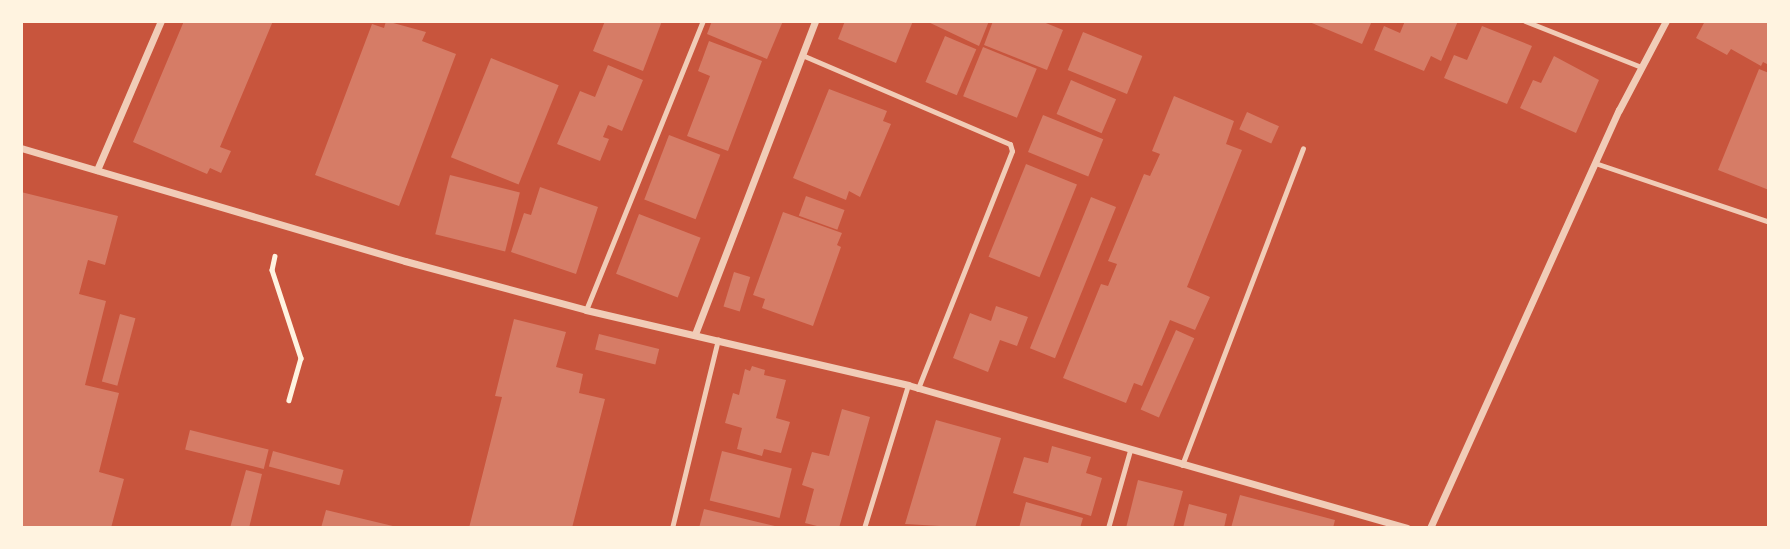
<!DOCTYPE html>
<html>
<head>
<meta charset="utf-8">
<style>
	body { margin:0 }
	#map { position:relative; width:1790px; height:549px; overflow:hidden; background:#c8553d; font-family:Cabin,sans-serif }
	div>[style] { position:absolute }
	.building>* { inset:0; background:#d67c66; transform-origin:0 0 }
	.path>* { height:4.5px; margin:-2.25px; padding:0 2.25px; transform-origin:2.25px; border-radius:2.25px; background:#fff3e0 }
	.service>* { height:5px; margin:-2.5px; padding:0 2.5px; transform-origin:2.5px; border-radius:2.5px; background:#f1ccb7 }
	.minor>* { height:7px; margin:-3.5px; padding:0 3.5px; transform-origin:3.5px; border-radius:3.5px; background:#f1ccb7 }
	span { translate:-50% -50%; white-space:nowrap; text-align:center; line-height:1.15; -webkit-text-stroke:5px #fff3e0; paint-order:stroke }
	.frame { position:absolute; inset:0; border:23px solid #fff3e0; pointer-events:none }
</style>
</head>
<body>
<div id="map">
	<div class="building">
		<div style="clip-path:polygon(184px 21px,273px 21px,220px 147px,231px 151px,221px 173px,210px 168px,207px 174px,133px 142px)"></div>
		<div style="clip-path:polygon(386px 21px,426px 32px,422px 41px,456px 54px,399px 206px,315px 175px,372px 24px,384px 28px)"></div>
		<div style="clip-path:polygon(605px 21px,662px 21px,643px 71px,593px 51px)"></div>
		<div style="clip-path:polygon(712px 21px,783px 21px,767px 59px,707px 34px)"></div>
		<div style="clip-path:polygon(845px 21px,913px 21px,896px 63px,838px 39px)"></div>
		<div style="clip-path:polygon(926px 21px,989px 21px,979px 46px)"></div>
		<div style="clip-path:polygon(993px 21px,1041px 21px,1063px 30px,1047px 70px,984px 45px)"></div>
		<div style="clip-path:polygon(1307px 21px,1372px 21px,1362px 44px)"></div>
		<div style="clip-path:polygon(1405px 21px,1458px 21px,1441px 61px,1431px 56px,1424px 71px,1374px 50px,1384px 26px,1400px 33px)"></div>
		<div style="clip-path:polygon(1705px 21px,1769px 21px,1769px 65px,1763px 62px,1761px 66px,1731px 49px,1727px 55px,1696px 38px)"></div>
		<div style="clip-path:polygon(1482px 26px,1532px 46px,1507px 104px,1444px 78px,1454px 55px,1467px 60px)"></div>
		<div style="left:1083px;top:32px;width:64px;height:41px;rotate:22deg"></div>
		<div style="left:945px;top:36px;width:34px;height:50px;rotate:23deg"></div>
		<div style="clip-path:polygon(709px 41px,762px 61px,728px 151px,687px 136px,710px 76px,698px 71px)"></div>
		<div style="left:983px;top:47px;width:58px;height:53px;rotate:22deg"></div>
		<div style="clip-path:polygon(1554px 56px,1599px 80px,1576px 133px,1520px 108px,1533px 80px,1541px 83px)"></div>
		<div style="left:491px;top:58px;width:73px;height:107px;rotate:22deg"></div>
		<div style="clip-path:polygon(608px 65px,643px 80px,622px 131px,608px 125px,603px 137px,609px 139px,600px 161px,557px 144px,580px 91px,595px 97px)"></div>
		<div style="clip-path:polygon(1759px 69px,1769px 73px,1769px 190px,1718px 170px)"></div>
		<div style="left:1071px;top:80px;width:49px;height:37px;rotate:23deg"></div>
		<div style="clip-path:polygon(829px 89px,887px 111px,883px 121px,891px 124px,860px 197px,849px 191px,846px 200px,793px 178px)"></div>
		<div style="clip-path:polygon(1174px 96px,1234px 121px,1226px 144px,1242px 150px,1187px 287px,1210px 297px,1195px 330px,1170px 320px,1142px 386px,1134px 383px,1126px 403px,1063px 378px,1101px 284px,1108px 286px,1117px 264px,1108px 261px,1144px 174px,1150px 176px,1160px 154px,1152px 151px)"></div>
		<div style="left:1247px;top:112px;width:35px;height:19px;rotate:24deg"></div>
		<div style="left:1043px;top:115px;width:65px;height:40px;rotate:22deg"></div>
		<div style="left:669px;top:135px;width:55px;height:69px;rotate:21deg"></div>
		<div style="left:1026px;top:164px;width:55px;height:100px;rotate:22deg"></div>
		<div style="left:450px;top:175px;width:72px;height:61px;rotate:14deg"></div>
		<div style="clip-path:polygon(540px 187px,598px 207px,576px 274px,511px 252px,524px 213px,531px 215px)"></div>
		<div style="clip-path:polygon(21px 192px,118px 216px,105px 265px,88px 260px,79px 294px,106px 301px,85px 385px,119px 393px,99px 472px,124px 479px,111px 528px,21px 528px)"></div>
		<div style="left:806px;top:196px;width:41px;height:21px;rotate:20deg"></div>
		<div style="left:1091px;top:197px;width:27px;height:163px;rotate:22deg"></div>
		<div style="clip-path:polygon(783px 212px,842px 233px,837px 245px,841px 247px,813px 326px,762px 308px,765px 299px,753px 295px)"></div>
		<div style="left:639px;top:214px;width:66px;height:64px;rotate:21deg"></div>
		<div style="left:734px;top:272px;width:17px;height:36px;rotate:17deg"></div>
		<div style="clip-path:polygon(996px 306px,1028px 317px,1017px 346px,1000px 340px,988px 372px,953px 358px,970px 313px,991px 321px)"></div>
		<div style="left:120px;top:314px;width:16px;height:70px;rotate:15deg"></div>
		<div style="clip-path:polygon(514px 319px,566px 332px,556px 367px,583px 374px,579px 393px,605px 399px,572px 528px,469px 528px,502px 397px,495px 396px)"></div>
		<div style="left:1176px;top:330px;width:20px;height:87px;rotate:24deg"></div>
		<div style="left:599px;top:334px;width:62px;height:16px;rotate:14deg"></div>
		<div style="clip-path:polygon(752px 366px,765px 370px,764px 375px,786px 380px,776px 418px,790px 422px,781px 453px,764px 449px,762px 456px,737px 449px,742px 428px,725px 423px,733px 393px,739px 395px,745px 369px,750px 371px)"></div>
		<div style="clip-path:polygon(842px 409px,870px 417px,839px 528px,825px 528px,805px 523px,814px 489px,802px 485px,812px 452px,829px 456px)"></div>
		<div style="clip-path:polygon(936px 420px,1001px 438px,975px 528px,905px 524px)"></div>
		<div style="left:190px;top:430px;width:81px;height:20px;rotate:14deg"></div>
		<div style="clip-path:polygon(1052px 446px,1091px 457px,1086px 473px,1102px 478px,1091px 516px,1013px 493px,1024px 457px,1048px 463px)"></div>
		<div style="left:273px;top:451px;width:73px;height:16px;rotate:15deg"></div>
		<div style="left:722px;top:451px;width:72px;height:51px;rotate:14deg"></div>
		<div style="clip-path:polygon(246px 470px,262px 474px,249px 528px,230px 528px)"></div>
		<div style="clip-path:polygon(1138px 480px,1183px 491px,1173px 528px,1126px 528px)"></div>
		<div style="clip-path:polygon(1240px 495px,1335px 520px,1333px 528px,1231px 528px)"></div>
		<div style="clip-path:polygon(1026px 502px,1083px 518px,1080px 528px,1019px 528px)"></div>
		<div style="clip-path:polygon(1189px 504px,1227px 514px,1224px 528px,1183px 528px)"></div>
		<div style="clip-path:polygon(704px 509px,779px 527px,779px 528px,699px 528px)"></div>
		<div style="clip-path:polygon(326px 510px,397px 527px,397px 528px,321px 528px)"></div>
	</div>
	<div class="path">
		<div style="left:275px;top:256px;width:14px;rotate:102deg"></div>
		<div style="left:272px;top:270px;width:93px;rotate:71.8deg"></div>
		<div style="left:301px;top:358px;width:44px;rotate:105.9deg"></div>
	</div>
	<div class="service">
		<div style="left:1525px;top:21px;width:125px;rotate:21.6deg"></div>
		<div style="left:802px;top:55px;width:226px;rotate:23.2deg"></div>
		<div style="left:1010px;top:144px;width:7px;rotate:74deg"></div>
		<div style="left:1012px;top:151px;width:256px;rotate:111.6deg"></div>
		<div style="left:1595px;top:163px;width:184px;rotate:18.7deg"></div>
		<div style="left:586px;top:310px;width:312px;rotate:-68deg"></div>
		<div style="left:1182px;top:465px;width:339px;rotate:-69.1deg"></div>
		<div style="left:672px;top:528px;width:194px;rotate:-76.3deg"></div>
		<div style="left:864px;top:528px;width:150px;rotate:-72.9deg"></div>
		<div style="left:1108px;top:528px;width:81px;rotate:-74.2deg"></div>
	</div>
	<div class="minor">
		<div style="left:21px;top:148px;width:400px;rotate:16.4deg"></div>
		<div style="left:405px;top:261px;width:188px;rotate:15.1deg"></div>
		<div style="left:586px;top:310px;width:331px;rotate:13.1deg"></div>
		<div style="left:908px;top:385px;width:519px;rotate:15.99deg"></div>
		<div style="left:97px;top:170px;width:162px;rotate:-66.8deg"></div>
		<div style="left:695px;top:334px;width:335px;rotate:-69deg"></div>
		<div style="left:1430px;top:528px;width:459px;rotate:-65.7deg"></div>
		<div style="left:1619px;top:110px;width:101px;rotate:-62.2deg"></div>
	</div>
	<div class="frame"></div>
</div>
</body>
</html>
